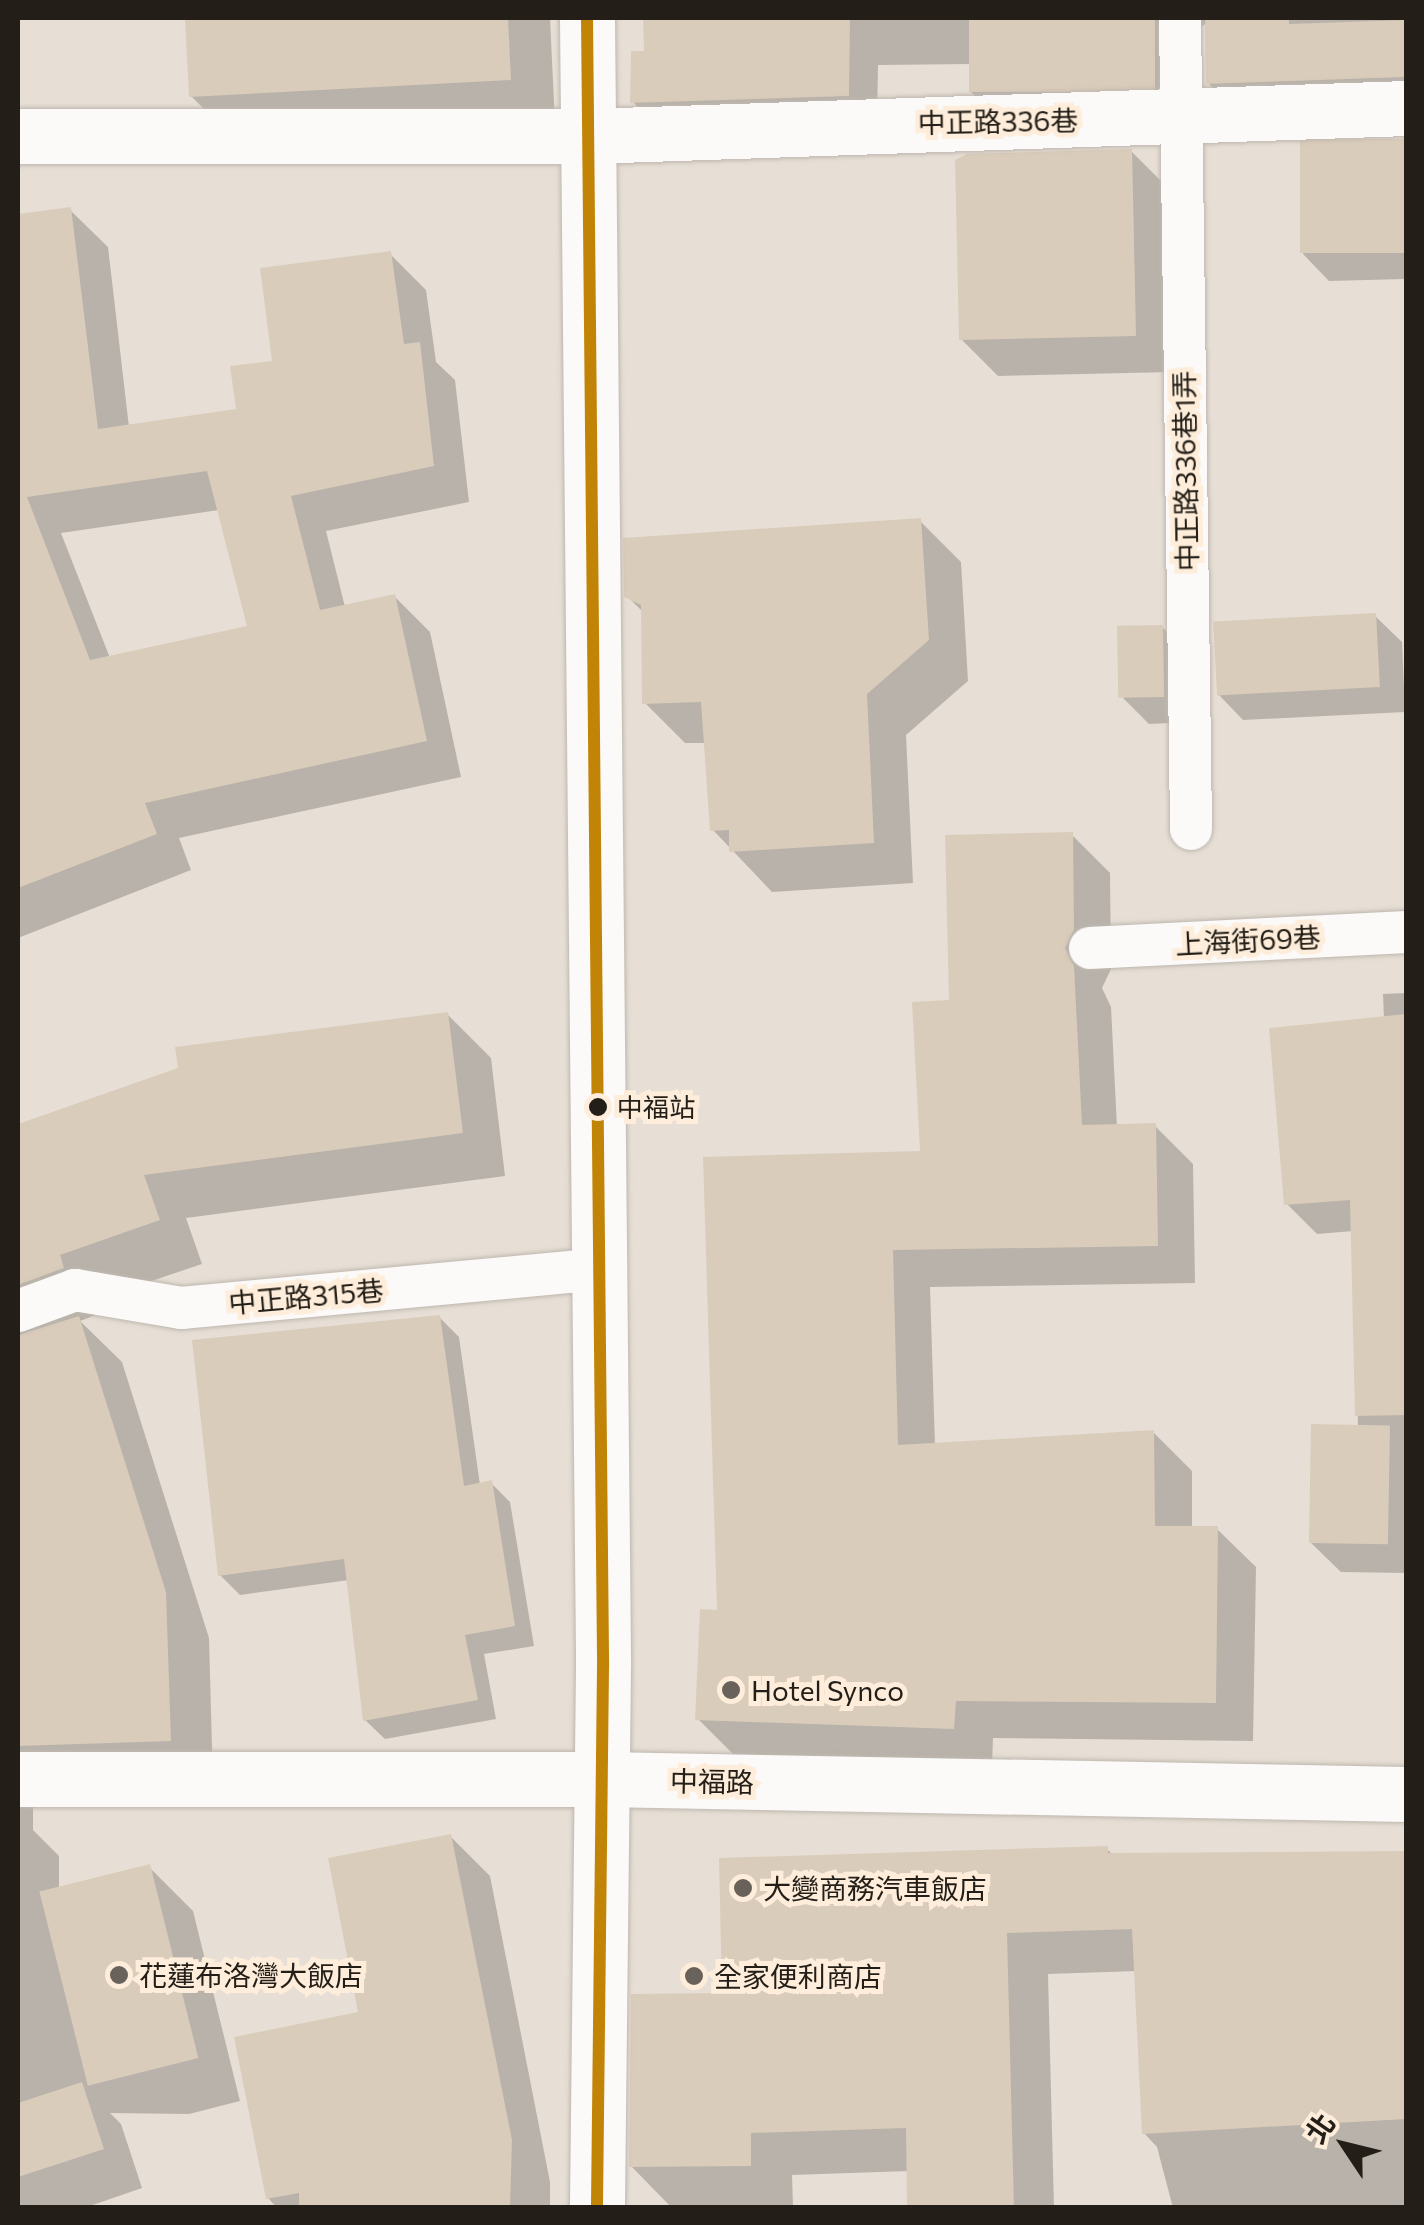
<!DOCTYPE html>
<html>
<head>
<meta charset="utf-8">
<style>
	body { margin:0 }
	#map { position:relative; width:1424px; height:2225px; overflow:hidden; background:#e7dfd5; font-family:Commissioner,"Noto Sans TC",sans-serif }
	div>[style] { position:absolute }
	.shadow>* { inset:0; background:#0003 }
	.building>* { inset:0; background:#daccba; transform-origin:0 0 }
	.roads { filter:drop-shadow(0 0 2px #beb7af) drop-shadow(0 0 2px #beb7af) }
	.lane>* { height:42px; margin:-21px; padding:0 21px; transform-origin:21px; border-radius:21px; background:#fbfaf9 }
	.street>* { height:55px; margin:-27.5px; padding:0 27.5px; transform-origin:27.5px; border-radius:27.5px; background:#fbfaf9 }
	.primary>* { height:55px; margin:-27.5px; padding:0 27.5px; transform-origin:27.5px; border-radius:27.5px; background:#fbfaf9 }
	.bus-1>* { height:12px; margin:-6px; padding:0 6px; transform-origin:6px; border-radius:6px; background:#c28406 }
	.dots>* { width:28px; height:28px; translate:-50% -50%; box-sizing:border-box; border:5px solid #fdedda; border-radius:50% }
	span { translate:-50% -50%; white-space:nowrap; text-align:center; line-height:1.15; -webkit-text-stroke:10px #fdedda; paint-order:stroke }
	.bus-label { font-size:26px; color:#231e17 }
	.left { translate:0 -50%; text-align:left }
	.street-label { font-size:28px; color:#231e17 }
	.poi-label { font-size:28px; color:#231e17 }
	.frame { position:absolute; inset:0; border:20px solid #231e17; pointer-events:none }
	.north { position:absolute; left:1294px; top:2095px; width:100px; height:100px; -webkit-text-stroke:8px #fdedda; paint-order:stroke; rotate:305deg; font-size:28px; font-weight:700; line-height:40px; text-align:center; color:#231e17 }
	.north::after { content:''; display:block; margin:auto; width:35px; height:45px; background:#231e17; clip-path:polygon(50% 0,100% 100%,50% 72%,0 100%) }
</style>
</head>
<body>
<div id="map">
	<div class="shadow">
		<div style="clip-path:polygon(187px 18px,550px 18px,555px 124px,236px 141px,191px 96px)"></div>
		<div style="clip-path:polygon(646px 18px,1406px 18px,1406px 106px,1237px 112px,1208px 83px,1207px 23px,1186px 36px,1184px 113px,999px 120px,970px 91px,971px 64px,878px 65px,877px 124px,662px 131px,633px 102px,646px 54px)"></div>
		<div style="clip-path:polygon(1352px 144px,1406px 180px,1406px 279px,1329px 281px,1303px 254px)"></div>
		<div style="clip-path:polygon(1131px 151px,1168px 188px,1172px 372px,998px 376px,961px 339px)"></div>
		<div style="clip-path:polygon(evenodd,70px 210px,108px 247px,129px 427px,239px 411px,274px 363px,390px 254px,426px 290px,436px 362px,455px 380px,469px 502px,326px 531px,345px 607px,394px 596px,430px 632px,461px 777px,179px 838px,191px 870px,18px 938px,18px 458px,60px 441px,18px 445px,18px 217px,70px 210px,219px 510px,250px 628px,110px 658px,61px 533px,219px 510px)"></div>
		<div style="clip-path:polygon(920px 521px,961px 562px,968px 681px,906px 735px,913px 883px,772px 892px,713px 830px,707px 743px,685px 743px,644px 702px,644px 613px,627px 596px)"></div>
		<div style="clip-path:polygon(1375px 616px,1402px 642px,1405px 712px,1243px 720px,1217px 693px)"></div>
		<div style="clip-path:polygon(1162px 627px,1189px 654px,1190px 722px,1149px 724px,1123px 698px)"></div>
		<div style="clip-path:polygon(1072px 835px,1110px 873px,1111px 969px,1102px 988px,1111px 1007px,1117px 1127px,1155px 1126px,1193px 1164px,1195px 1283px,930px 1287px,935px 1446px,1153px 1432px,1192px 1471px,1192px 1528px,1217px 1529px,1256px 1567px,1253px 1741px,993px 1738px,992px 1766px,736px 1757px,698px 1719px,719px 1613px,922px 1154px,951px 1002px)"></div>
		<div style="clip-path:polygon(1406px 993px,1406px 1573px,1341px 1572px,1310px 1542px,1358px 1427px,1353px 1231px,1317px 1234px,1287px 1204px,1384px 1019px,1383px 994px)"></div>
		<div style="clip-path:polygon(447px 1014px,491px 1058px,505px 1176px,186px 1218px,202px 1264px,101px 1298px,106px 1311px,80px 1321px,122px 1362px,209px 1638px,213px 1784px,62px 1789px,33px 1808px,33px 1830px,59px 1856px,59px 1890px,149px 1867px,193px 1911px,240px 2101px,189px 2114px,110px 2113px,121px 2124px,142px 2188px,84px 2208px,18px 2208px,18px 1126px,181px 1070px)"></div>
		<div style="clip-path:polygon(439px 1317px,459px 1337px,480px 1485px,491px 1483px,510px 1502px,534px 1646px,484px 1654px,496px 1719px,385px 1739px,365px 1720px,349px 1580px,240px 1595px,220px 1575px)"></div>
		<div style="clip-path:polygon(450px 1836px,490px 1876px,550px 2182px,550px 2208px,277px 2208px,268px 2198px)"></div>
		<div style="clip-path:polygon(1106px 1848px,1114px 1856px,1406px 1854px,1406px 2208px,1173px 2208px,1157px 2147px,1144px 2133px,1137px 1971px,1048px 1974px,1054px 2208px,909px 2208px,909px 2171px,792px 2175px,793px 2207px,672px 2208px,631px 2166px,724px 1995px)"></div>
	</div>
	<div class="building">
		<div style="clip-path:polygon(185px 18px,508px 18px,511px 80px,189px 97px)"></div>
		<div style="clip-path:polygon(643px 18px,850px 18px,849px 96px,630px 103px,631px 51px,644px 51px)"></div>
		<div style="left:969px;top:18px;width:186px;height:74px"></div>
		<div style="clip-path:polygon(1205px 18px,1289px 18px,1289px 24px,1406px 20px,1406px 77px,1206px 84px)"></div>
		<div style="left:1406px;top:139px;width:114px;height:106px;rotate:90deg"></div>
		<div style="clip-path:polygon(1132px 149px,1136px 336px,959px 340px,955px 160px,967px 154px)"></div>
		<div style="clip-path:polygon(evenodd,71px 207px,98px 429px,236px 409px,230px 366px,272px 361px,260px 268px,391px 251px,404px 344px,420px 342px,434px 466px,291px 496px,320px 610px,395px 594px,427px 741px,145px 803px,157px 834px,18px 888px,18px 214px,71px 207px,207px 471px,247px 626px,90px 660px,27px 497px,207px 471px)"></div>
		<div style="clip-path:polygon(921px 518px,929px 640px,867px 694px,874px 843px,729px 852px,729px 830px,710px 831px,701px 702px,642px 704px,641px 605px,624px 597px,623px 538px)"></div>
		<div style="left:1376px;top:613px;width:74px;height:163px;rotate:87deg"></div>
		<div style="left:1163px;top:625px;width:72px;height:46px;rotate:89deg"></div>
		<div style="clip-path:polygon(1073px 832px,1074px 930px,1065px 948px,1074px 966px,1082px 1125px,1156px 1123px,1158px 1246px,893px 1250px,898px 1445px,1154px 1430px,1155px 1526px,1218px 1526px,1216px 1703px,956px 1701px,954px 1729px,695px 1720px,700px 1609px,717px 1610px,703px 1157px,920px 1151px,912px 1002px,949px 1000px,945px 835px)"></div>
		<div style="clip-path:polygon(448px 1012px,463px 1133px,144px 1175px,160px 1220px,60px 1255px,64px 1268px,18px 1285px,18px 1124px,178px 1068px,175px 1047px)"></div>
		<div style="clip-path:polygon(1406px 1014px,1406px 1415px,1355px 1416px,1350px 1200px,1284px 1205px,1269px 1028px)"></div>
		<div style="clip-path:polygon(440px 1315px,464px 1486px,492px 1480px,515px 1626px,465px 1635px,478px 1700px,363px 1721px,344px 1559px,218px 1576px,192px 1340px)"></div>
		<div style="clip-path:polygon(79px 1316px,166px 1592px,171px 1741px,18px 1746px,18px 1335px)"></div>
		<div style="left:1311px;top:1424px;width:79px;height:119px;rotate:1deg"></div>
		<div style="clip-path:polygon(451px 1834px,512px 2140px,510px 2208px,299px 2208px,299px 2193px,266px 2199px,234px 2037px,358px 2012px,328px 1858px)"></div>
		<div style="clip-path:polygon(1108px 1846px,1108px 1853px,1406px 1851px,1406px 2119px,1142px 2134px,1132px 1929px,1007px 1933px,1014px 2208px,907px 2208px,906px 2128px,751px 2133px,751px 2166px,629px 2167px,631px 1994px,722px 1993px,719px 1858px)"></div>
		<div style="left:150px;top:1864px;width:200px;height:114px;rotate:76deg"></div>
		<div style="clip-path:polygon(82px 2082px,104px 2149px,18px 2177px,18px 2103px)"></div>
	</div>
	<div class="roads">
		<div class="lane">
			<div style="left:1180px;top:18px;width:811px;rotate:89.22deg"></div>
			<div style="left:1090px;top:948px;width:316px;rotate:-2.9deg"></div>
			<div style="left:18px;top:1311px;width:61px;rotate:-20.2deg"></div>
			<div style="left:75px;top:1290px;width:108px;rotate:9.6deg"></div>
			<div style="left:181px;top:1308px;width:420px;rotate:-5.3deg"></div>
		</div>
		<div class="street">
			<div style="left:18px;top:136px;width:571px"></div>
			<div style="left:589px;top:136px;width:817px;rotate:-1.96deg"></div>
			<div style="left:18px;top:1779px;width:585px"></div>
			<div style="left:603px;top:1779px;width:803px;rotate:1.07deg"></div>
		</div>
		<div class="primary">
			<div style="left:587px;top:18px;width:1649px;rotate:89.44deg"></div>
			<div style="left:603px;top:1667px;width:541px;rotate:90.64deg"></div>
		</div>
	</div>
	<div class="bus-1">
		<div style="left:587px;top:18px;width:1649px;rotate:89.44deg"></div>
		<div style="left:603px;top:1667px;width:541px;rotate:90.64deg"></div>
	</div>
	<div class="dots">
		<div style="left:598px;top:1107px;background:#231e17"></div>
		<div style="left:731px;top:1690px;background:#68625a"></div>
		<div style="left:743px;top:1888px;background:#68625a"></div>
		<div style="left:119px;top:1975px;background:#68625a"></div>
		<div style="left:694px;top:1976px;background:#68625a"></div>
	</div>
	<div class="bus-label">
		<span class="left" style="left:617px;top:1107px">中福站</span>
	</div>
	<div class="street-label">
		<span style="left:998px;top:121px;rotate:-1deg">中正路336巷</span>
		<span style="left:1185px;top:471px;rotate:-91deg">中正路336巷1弄</span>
		<span style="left:1248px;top:940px;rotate:-3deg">上海街69巷</span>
		<span style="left:306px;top:1296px;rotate:-5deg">中正路315巷</span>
		<span style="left:712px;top:1781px;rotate:1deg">中福路</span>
	</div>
	<div class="poi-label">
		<span class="left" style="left:751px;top:1690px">Hotel Synco</span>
		<span class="left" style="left:763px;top:1888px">大變商務汽車飯店</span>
		<span class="left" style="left:139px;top:1975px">花蓮布洛灣大飯店</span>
		<span class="left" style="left:714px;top:1976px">全家便利商店</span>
	</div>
	<div class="frame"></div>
	<div class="north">北</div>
</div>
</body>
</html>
